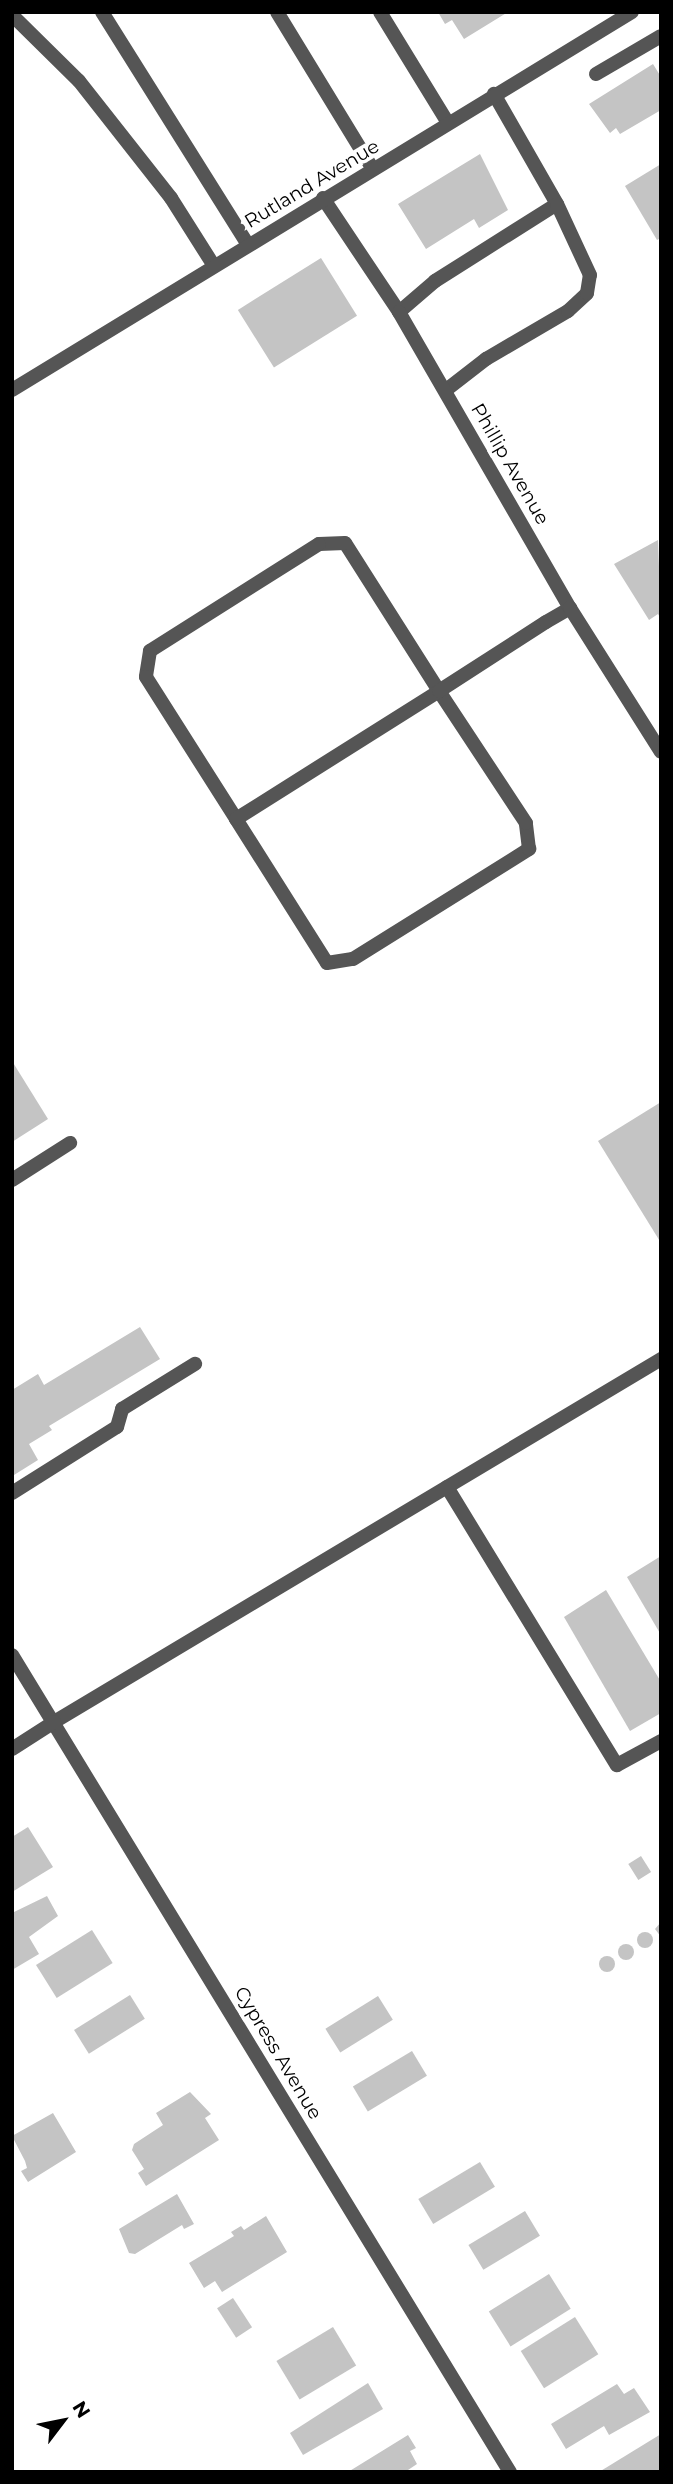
<!DOCTYPE html>
<html>
<head>
<meta charset="utf-8">
<style>
	body { margin:0 }
	#map { position:relative; width:673px; height:2484px; overflow:hidden; background:#fff; font-family:Montserrat,sans-serif }
	div>[style] { position:absolute }
	.building>* { inset:0; background:#c4c4c4; transform-origin:0 0 }
	.round { border-radius:50% }
	.service>* { height:14px; margin:-7px; padding:0 7px; transform-origin:7px; border-radius:7px; background:#555 }
	.minor>* { height:14px; margin:-7px; padding:0 7px; transform-origin:7px; border-radius:7px; background:#555 }
	.tertiary>* { height:14px; margin:-7px; padding:0 7px; transform-origin:7px; border-radius:7px; background:#555 }
	span { translate:-50% -50%; white-space:nowrap; text-align:center; line-height:1.15; -webkit-text-stroke:7px #fff; paint-order:stroke }
	.street-label { font-size:19px; color:#000 }
	.frame { position:absolute; inset:0; border:14px solid #000; pointer-events:none }
	.north { position:absolute; left:28px; top:2386px; width:70px; height:70px; -webkit-text-stroke:5px #fff; paint-order:stroke; rotate:58deg; font-size:19px; font-weight:700; line-height:28px; text-align:center; color:#000 }
	.north::after { content:''; display:block; margin:auto; width:24px; height:32px; background:#000; clip-path:polygon(50% 0,100% 100%,50% 72%,0 100%) }
</style>
</head>
<body>
<div id="map">
	<div class="building">
		<div style="clip-path:polygon(438px 12px,508px 12px,464px 39px,452px 20px,445px 24px)"></div>
		<div style="clip-path:polygon(653px 64px,661px 77px,661px 110px,620px 134px,616px 128px,610px 133px,589px 104px)"></div>
		<div style="clip-path:polygon(480px 154px,508px 210px,479px 228px,474px 219px,426px 249px,398px 204px)"></div>
		<div style="clip-path:polygon(661px 164px,661px 238px,657px 240px,625px 186px)"></div>
		<div style="left:321px;top:258px;width:68px;height:98px;rotate:58deg"></div>
		<div style="clip-path:polygon(658px 540px,661px 619px,658px 614px,649px 620px,614px 564px)"></div>
		<div style="clip-path:polygon(12px 1061px,48px 1119px,12px 1142px)"></div>
		<div style="clip-path:polygon(661px 1102px,661px 1243px,598px 1141px)"></div>
		<div style="clip-path:polygon(140px 1327px,160px 1359px,49px 1426px,52px 1430px,29px 1444px,38px 1460px,14px 1475px,12px 1390px,38px 1374px,44px 1385px)"></div>
		<div style="clip-path:polygon(661px 1556px,661px 1635px,627px 1577px)"></div>
		<div style="clip-path:polygon(606px 1590px,661px 1682px,661px 1713px,630px 1731px,564px 1617px)"></div>
		<div style="clip-path:polygon(28px 1827px,53px 1867px,12px 1892px,12px 1837px)"></div>
		<div style="left:641px;top:1856px;width:19px;height:15px;rotate:58deg"></div>
		<div style="clip-path:polygon(47px 1896px,58px 1916px,29px 1937px,39px 1954px,12px 1970px,12px 1913px)"></div>
		<div style="clip-path:polygon(661px 1922px,661px 1937px,655px 1929px)"></div>
		<div style="left:92px;top:1930px;width:39px;height:66px;rotate:58deg"></div>
		<div class="round" style="left:637px;top:1932px;width:16px;height:16px"></div>
		<div class="round" style="left:618px;top:1944px;width:16px;height:16px"></div>
		<div class="round" style="left:599px;top:1956px;width:16px;height:16px"></div>
		<div style="left:130px;top:1995px;width:28px;height:66px;rotate:58deg"></div>
		<div style="left:378px;top:1996px;width:28px;height:62px;rotate:58deg"></div>
		<div style="left:412px;top:2051px;width:29px;height:69px;rotate:59deg"></div>
		<div style="clip-path:polygon(190px 2092px,211px 2114px,205px 2118px,219px 2140px,146px 2186px,138px 2173px,144px 2169px,132px 2150px,134px 2144px,163px 2125px,156px 2113px)"></div>
		<div style="clip-path:polygon(53px 2113px,76px 2152px,28px 2182px,21px 2171px,27px 2168px,25px 2161px,12px 2136px)"></div>
		<div style="left:480px;top:2162px;width:29px;height:72px;rotate:59deg"></div>
		<div style="clip-path:polygon(177px 2194px,194px 2224px,184px 2229px,182px 2225px,135px 2254px,129px 2253px,119px 2229px)"></div>
		<div style="left:525px;top:2211px;width:29px;height:66px;rotate:59deg"></div>
		<div style="clip-path:polygon(266px 2216px,287px 2252px,222px 2292px,215px 2281px,204px 2288px,189px 2263px,234px 2236px,231px 2232px,241px 2226px,244px 2230px)"></div>
		<div style="left:549px;top:2274px;width:41px;height:71px;rotate:58deg"></div>
		<div style="left:233px;top:2298px;width:35px;height:19px;rotate:57deg"></div>
		<div style="left:575px;top:2317px;width:44px;height:64px;rotate:58deg"></div>
		<div style="left:333px;top:2327px;width:45px;height:66px;rotate:59deg"></div>
		<div style="clip-path:polygon(368px 2383px,383px 2409px,303px 2455px,290px 2433px)"></div>
		<div style="clip-path:polygon(617px 2384px,624px 2394px,634px 2388px,650px 2412px,609px 2435px,604px 2426px,566px 2449px,551px 2424px)"></div>
		<div style="clip-path:polygon(661px 2434px,661px 2472px,599px 2472px)"></div>
		<div style="clip-path:polygon(408px 2435px,416px 2448px,410px 2451px,417px 2464px,405px 2472px,348px 2472px)"></div>
	</div>
	<div class="service">
		<div style="left:102px;top:12px;width:275px;rotate:57.9deg"></div>
		<div style="left:277px;top:12px;width:184px;rotate:58.6deg"></div>
		<div style="left:380px;top:12px;width:130px;rotate:58.5deg"></div>
		<div style="left:12px;top:15px;width:94px;rotate:44.6deg"></div>
		<div style="left:79px;top:81px;width:149px;rotate:51.8deg"></div>
		<div style="left:171px;top:198px;width:80px;rotate:57.7deg"></div>
		<div style="left:596px;top:74px;width:75px;rotate:-30.3deg"></div>
		<div style="left:399px;top:312px;width:48px;rotate:-40.7deg"></div>
		<div style="left:435px;top:281px;width:144px;rotate:-32.3deg"></div>
		<div style="left:557px;top:204px;width:127px;rotate:-119.8deg"></div>
		<div style="left:446px;top:390px;width:51px;rotate:-37.8deg"></div>
		<div style="left:486px;top:359px;width:95px;rotate:-30.3deg"></div>
		<div style="left:568px;top:311px;width:26px;rotate:-43deg"></div>
		<div style="left:587px;top:293px;width:18px;rotate:-81deg"></div>
		<div style="left:590px;top:275px;width:78px;rotate:-114.9deg"></div>
		<div style="left:236px;top:819px;width:170px;rotate:57.7deg"></div>
		<div style="left:327px;top:963px;width:26px;rotate:-9deg"></div>
		<div style="left:353px;top:959px;width:208px;rotate:-32deg"></div>
		<div style="left:529px;top:849px;width:26px;rotate:-97deg"></div>
		<div style="left:526px;top:823px;width:158px;rotate:-123.4deg"></div>
		<div style="left:439px;top:691px;width:175px;rotate:-122.4deg"></div>
		<div style="left:345px;top:543px;width:26px;rotate:178deg"></div>
		<div style="left:319px;top:544px;width:200px;rotate:147.7deg"></div>
		<div style="left:150px;top:651px;width:26px;rotate:99deg"></div>
		<div style="left:146px;top:677px;width:168px;rotate:57.6deg"></div>
		<div style="left:236px;top:819px;width:240px;rotate:-32.2deg"></div>
		<div style="left:439px;top:691px;width:127px;rotate:-32.8deg"></div>
		<div style="left:546px;top:622px;width:28px;rotate:-30deg"></div>
		<div style="left:12px;top:1180px;width:69px;rotate:-32.5deg"></div>
		<div style="left:447px;top:1487px;width:326px;rotate:58.6deg"></div>
		<div style="left:617px;top:1765px;width:50px;rotate:-28.6deg"></div>
		<div style="left:12px;top:1493px;width:124px;rotate:-32.2deg"></div>
		<div style="left:117px;top:1427px;width:19px;rotate:-74deg"></div>
		<div style="left:122px;top:1409px;width:86px;rotate:-31.7deg"></div>
		<div style="left:54px;top:1722px;width:707px;rotate:-30.88deg"></div>
	</div>
	<div class="minor">
		<div style="left:323px;top:198px;width:137px;rotate:56.3deg"></div>
		<div style="left:399px;top:312px;width:342px;rotate:60deg"></div>
		<div style="left:570px;top:608px;width:170px;rotate:57.7deg"></div>
	</div>
	<div class="tertiary">
		<div style="left:12px;top:390px;width:726px;rotate:-31.37deg"></div>
		<div style="left:12px;top:1655px;width:957px;rotate:58.64deg"></div>
		<div style="left:12px;top:1749px;width:50px;rotate:-32.7deg"></div>
	</div>
	<div class="street-label">
		<span style="left:312px;top:184px;rotate:-31deg">Rutland Avenue</span>
		<span style="left:510px;top:464px;rotate:60deg">Phillip Avenue</span>
		<span style="left:278px;top:2053px;rotate:59deg">Cypress Avenue</span>
	</div>
	<div class="frame"></div>
	<div class="north">N</div>
</div>
</body>
</html>
